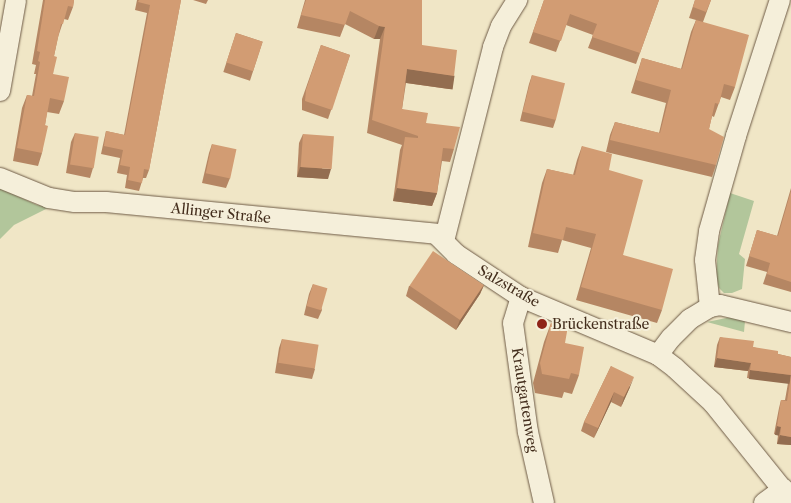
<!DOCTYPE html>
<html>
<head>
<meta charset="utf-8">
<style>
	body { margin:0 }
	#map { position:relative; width:791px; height:503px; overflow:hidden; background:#f0e6c6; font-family:"Libre Caslon Text",serif }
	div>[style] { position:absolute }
	.green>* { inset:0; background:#b2c69b }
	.roads { filter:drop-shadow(0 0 1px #6e5b46) drop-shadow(0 0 1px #6e5b46) }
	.minor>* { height:20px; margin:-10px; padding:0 10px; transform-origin:10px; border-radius:10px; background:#f5efda }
	.wall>* { inset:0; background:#b58663; transform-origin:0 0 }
	.shaded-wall>* { inset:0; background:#936d50; transform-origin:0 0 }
	.building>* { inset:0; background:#d29c73; transform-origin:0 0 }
	.dots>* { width:14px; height:14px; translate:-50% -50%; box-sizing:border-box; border:2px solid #f5efda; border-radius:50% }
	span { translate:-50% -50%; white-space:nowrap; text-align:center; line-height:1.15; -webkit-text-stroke:4px #f5efda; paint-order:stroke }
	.street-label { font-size:14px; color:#432d1c }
	.poi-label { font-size:14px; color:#432d1c }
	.left { translate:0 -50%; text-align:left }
</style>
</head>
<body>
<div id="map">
	<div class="green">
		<div style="clip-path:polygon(0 188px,37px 205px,50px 207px,14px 225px,0 239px)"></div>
		<div style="clip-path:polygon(730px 193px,754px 201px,739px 254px,745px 259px,742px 289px,732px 293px,724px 293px,719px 288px,716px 277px,718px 245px)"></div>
		<div style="clip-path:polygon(731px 317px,745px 321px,744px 332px,707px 322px)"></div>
	</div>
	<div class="roads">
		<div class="minor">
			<div style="left:0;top:91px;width:92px;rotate:-80deg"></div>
			<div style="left:0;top:178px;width:53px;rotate:22.2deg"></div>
			<div style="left:49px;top:198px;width:26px;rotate:9deg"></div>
			<div style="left:75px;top:202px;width:31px"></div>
			<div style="left:106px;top:202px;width:332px;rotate:5.5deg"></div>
			<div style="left:436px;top:234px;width:28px;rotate:45deg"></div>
			<div style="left:456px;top:254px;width:78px;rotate:33.5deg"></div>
			<div style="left:521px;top:297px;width:149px;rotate:22.9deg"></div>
			<div style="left:658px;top:355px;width:21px;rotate:37deg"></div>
			<div style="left:675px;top:368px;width:52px;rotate:42.6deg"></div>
			<div style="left:713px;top:403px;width:124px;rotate:51.2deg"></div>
			<div style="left:444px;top:241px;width:200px;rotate:-75.8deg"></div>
			<div style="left:493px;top:47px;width:22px;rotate:-69deg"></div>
			<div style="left:501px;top:26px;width:31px;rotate:-58deg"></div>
			<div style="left:521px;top:297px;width:27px;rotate:107deg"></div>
			<div style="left:513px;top:323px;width:110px;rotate:82.2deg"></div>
			<div style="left:528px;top:432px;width:73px;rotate:77.3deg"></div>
			<div style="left:710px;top:307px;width:47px;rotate:-96.1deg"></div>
			<div style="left:705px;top:260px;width:29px;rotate:-82deg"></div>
			<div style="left:709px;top:231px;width:99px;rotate:-74.1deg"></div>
			<div style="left:736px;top:136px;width:143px;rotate:-72.1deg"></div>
			<div style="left:658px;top:355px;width:21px;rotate:-53deg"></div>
			<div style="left:671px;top:338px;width:27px;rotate:-45deg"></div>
			<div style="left:690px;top:319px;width:23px;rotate:-31deg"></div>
			<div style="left:710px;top:307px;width:10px;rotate:-11deg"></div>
			<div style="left:720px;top:305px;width:73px;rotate:13.5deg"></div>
			<div style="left:764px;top:503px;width:24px;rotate:-36deg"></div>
		</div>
	</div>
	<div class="wall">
		<div style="clip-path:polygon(43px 0,74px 0,73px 7px,68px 20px,64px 19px,58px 37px,54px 56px,53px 74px,64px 101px,59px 114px,47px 112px,45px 125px,42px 153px,38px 166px,13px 161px,22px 108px,27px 95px,32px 96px,36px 74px,34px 74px,36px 65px,32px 64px)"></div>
		<div style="clip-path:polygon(137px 0,181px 0,149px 170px,146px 178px,143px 178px,139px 191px,125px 188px,127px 175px,117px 173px,120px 158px,101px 154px,104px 140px,106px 131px,124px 135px,147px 13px,135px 10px)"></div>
		<div style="clip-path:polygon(193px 0,208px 0,206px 4px)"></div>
		<div style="clip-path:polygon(305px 0,422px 0,422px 45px,454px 76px,449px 89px,406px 83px,402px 109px,426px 123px,454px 149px,450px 162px,442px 161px,437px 193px,432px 206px,393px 201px,400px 150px,402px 145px,367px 133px,380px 39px,374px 39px,345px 24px,340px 37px,297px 28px)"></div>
		<div style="clip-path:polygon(544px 0,659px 0,636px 64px,588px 48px,593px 35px,566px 25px,556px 52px,529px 43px)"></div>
		<div style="clip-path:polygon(695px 0,711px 0,703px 22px,735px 87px,730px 100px,721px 97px,714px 117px,712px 116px,709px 129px,716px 165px,712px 177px,606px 152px,610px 135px,615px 122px,659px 133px,666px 103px,631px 93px,642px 58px,681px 69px,691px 32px,696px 20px,689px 18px)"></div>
		<div style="left:236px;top:33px;width:28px;height:41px;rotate:18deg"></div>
		<div style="clip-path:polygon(321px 45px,350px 55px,328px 119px,302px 110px,302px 99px)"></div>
		<div style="clip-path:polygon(532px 75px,556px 119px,553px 128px,520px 121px,529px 84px)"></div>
		<div style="clip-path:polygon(75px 133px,93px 168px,90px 178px,66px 173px,71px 142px)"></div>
		<div style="clip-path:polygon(303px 134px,328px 179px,297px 177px,299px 143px)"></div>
		<div style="clip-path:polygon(212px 144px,230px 178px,226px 188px,202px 183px,209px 153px)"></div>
		<div style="clip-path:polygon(582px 146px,609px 170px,623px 255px,662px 310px,657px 323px,576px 300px,591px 248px,562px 240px,558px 253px,528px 247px,542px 183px,547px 169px,573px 175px,577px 160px)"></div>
		<div style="clip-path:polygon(791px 188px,791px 292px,763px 284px,767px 272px,746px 266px,757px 230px,777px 236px)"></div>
		<div style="clip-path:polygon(313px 284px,322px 310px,318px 319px,304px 315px,309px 294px)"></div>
		<div style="clip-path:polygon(484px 285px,480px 294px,456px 330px,406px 296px,409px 286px)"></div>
		<div style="clip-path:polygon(551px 323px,565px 343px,579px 375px,572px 394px,564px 392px,562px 398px,535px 393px,533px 383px,544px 342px)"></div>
		<div style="clip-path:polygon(720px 337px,753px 347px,778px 354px,791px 357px,791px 445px,777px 444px,778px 435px,774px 434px,779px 408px,781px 400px,785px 400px,788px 383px,747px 378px,748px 371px,714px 367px,717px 345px)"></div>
		<div style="clip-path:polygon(282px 339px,315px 369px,312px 379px,275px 373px,279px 348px)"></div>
		<div style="clip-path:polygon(611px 366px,630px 387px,621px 407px,611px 402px,594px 438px,581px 431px,584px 422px)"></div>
	</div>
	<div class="shaded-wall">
		<div style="clip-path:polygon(379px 26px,385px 27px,380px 39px,374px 39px)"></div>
		<div style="left:407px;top:69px;width:48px;height:14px;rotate:8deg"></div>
		<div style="clip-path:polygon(300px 167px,331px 169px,328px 179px,297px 177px)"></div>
		<div style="clip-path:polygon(397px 188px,437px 193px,432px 206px,393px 201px)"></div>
		<div style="clip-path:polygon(484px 285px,480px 294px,456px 330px,460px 320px)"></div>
		<div style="clip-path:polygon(717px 358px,751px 363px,748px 371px,714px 367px)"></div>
		<div style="left:750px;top:370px;width:41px;height:9px;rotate:7deg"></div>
		<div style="clip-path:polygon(634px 377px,630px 387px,621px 407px,624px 397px)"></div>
		<div style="clip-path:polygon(614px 392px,611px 402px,594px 438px,598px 428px)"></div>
		<div style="left:777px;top:426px;width:4px;height:9px;rotate:14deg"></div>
		<div style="clip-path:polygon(780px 435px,791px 437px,791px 445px,777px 444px)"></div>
	</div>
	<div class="building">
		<div style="clip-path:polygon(45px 0,74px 0,73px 7px,68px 6px,63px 24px,61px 24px,54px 56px,57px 57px,53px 74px,69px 77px,64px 101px,50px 98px,45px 125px,48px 126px,42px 153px,17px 148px,27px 95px,34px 96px,40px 62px,38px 61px,40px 52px,37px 51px)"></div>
		<div style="clip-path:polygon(139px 0,181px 0,149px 170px,144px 169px,142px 183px,128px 180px,130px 167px,120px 165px,123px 150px,104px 146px,106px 131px,125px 135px,150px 5px,138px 2px)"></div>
		<div style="clip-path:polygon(306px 0,422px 0,422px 45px,457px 50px,454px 76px,407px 69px,402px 109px,428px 113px,426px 123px,460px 127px,454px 149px,443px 148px,437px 193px,397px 188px,405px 137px,418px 138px,418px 136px,372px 120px,385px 27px,379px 26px,350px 11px,345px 25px,301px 15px)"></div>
		<div style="clip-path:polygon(544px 0,659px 0,640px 53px,592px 37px,597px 24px,570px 14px,561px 41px,533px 32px)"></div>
		<div style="clip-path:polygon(695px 0,711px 0,706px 12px,693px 7px)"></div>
		<div style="clip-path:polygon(696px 20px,749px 35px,735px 87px,724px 84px,719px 104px,715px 103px,709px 129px,724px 137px,716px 165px,610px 140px,615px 122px,660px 133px,671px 90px,636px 80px,642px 58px,682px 69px)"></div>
		<div style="left:236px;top:33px;width:28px;height:31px;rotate:18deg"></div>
		<div style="clip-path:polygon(321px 45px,350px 55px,332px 110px,305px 101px,306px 90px)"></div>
		<div style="left:532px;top:75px;width:34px;height:38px;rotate:14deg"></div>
		<div style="left:75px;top:133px;width:24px;height:32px;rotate:9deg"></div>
		<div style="left:303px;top:134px;width:31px;height:33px;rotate:4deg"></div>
		<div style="left:212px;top:144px;width:25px;height:30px;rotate:12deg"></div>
		<div style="clip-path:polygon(582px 146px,612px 154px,609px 170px,643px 180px,623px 255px,673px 269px,662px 310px,581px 287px,596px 234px,566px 227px,563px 240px,533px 233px,547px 169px,575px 175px)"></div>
		<div style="clip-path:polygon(791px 191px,791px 282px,767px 274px,770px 263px,749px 256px,757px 230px,778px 236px)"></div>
		<div style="left:433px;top:251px;width:61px;height:42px;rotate:34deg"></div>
		<div style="left:313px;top:284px;width:15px;height:23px;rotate:16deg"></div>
		<div style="clip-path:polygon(551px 323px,568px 326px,565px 343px,584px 347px,579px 375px,571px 373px,569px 379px,542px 374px,540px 363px)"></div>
		<div style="clip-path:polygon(720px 337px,754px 341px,753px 347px,778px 351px,778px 354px,791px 357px,791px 437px,780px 435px,781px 427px,777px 426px,781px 400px,787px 401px,791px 375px,750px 370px,751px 363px,717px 358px)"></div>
		<div style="left:282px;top:339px;width:37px;height:24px;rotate:9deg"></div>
		<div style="clip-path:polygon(611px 366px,634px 377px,624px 397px,614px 392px,598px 428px,584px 422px)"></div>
	</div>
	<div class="dots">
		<div style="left:542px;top:324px;background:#8f2418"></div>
	</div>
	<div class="street-label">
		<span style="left:221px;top:213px;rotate:6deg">Allinger Straße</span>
		<span style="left:509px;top:286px;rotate:30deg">Salzstraße</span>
		<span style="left:525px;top:400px;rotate:81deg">Krautgartenweg</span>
	</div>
	<div class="poi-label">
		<span class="left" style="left:552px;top:324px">Brückenstraße</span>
	</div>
</div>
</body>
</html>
